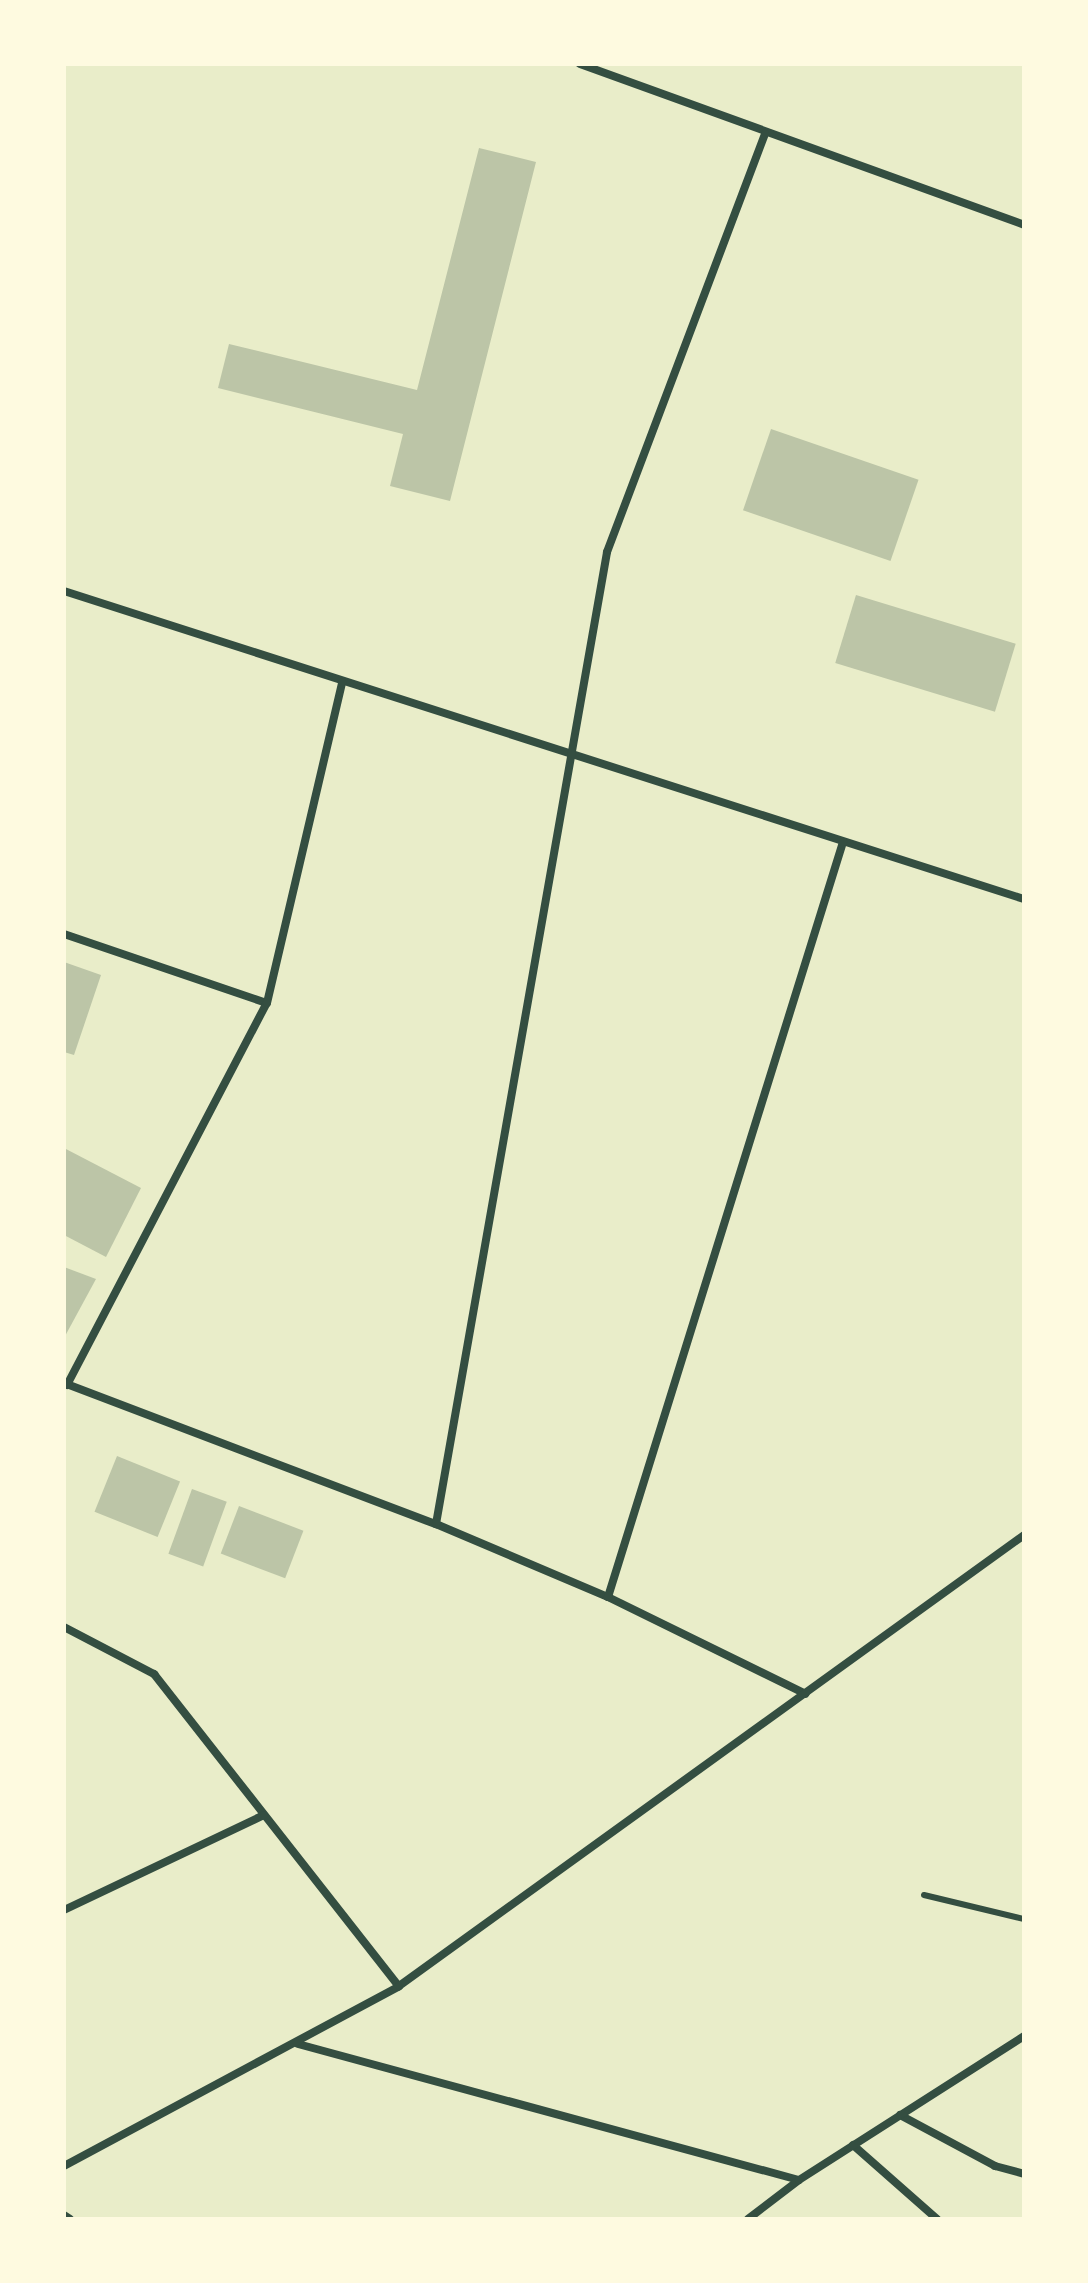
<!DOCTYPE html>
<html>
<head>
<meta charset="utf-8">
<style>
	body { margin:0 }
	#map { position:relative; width:1088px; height:2283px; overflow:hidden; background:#e9edc9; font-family:Commissioner,sans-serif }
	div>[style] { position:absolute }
	.building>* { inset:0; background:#bcc5a7; transform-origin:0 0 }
	.service>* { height:6px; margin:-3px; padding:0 3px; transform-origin:3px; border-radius:3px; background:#344e41 }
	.minor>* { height:8px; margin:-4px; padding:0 4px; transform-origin:4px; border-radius:4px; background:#344e41 }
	span { translate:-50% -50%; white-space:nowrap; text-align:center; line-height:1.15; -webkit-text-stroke:6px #fefae0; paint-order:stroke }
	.frame { position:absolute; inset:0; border:66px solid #fefae0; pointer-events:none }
</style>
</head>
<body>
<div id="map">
	<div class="building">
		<div style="clip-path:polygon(479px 148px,536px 162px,450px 501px,390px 486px,403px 434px,218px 388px,229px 344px,417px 390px)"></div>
		<div style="left:771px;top:429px;width:156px;height:86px;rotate:19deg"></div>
		<div style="left:856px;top:595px;width:167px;height:71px;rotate:17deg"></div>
		<div style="clip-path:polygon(64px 962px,101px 975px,74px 1055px,64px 1052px)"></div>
		<div style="clip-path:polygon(64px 1148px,141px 1188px,106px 1257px,64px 1235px)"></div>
		<div style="clip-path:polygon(64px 1267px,96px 1279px,64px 1338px)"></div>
		<div style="left:117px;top:1456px;width:68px;height:60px;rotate:22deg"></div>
		<div style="left:192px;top:1489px;width:37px;height:69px;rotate:20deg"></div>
		<div style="left:239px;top:1506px;width:69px;height:51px;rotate:21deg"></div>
	</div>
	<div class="service">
		<div style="left:924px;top:1895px;width:103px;rotate:13.5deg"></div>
	</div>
	<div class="minor">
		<div style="left:580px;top:64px;width:472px;rotate:19.9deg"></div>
		<div style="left:64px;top:591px;width:1008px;rotate:17.79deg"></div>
		<div style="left:64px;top:934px;width:214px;rotate:18.8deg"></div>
		<div style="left:64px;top:1383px;width:398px;rotate:20.8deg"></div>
		<div style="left:436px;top:1524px;width:187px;rotate:23deg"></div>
		<div style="left:608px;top:1597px;width:220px;rotate:26.1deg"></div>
		<div style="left:67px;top:1385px;width:431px;rotate:-62.4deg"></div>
		<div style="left:267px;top:1003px;width:329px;rotate:-76.8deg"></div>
		<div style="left:436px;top:1524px;width:987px;rotate:-80.02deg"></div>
		<div style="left:607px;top:552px;width:447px;rotate:-69.3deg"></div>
		<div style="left:608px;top:1597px;width:791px;rotate:-72.71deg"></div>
		<div style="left:64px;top:1627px;width:102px;rotate:27.6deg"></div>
		<div style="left:154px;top:1674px;width:397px;rotate:51.9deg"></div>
		<div style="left:64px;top:1910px;width:221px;rotate:-25.4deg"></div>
		<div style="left:298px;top:2044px;width:519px;rotate:15.19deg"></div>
		<div style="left:900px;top:2115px;width:108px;rotate:28.2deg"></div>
		<div style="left:995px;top:2166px;width:30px;rotate:15deg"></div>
		<div style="left:853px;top:2145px;width:112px;rotate:41.4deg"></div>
		<div style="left:64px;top:2166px;width:380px;rotate:-28.2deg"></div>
		<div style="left:399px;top:1986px;width:771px;rotate:-35.81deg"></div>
		<div style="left:64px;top:2215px;width:7px;rotate:34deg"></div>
		<div style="left:748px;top:2219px;width:64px;rotate:-37.4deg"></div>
		<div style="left:799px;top:2180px;width:267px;rotate:-32.6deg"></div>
	</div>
	<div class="frame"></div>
</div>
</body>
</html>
